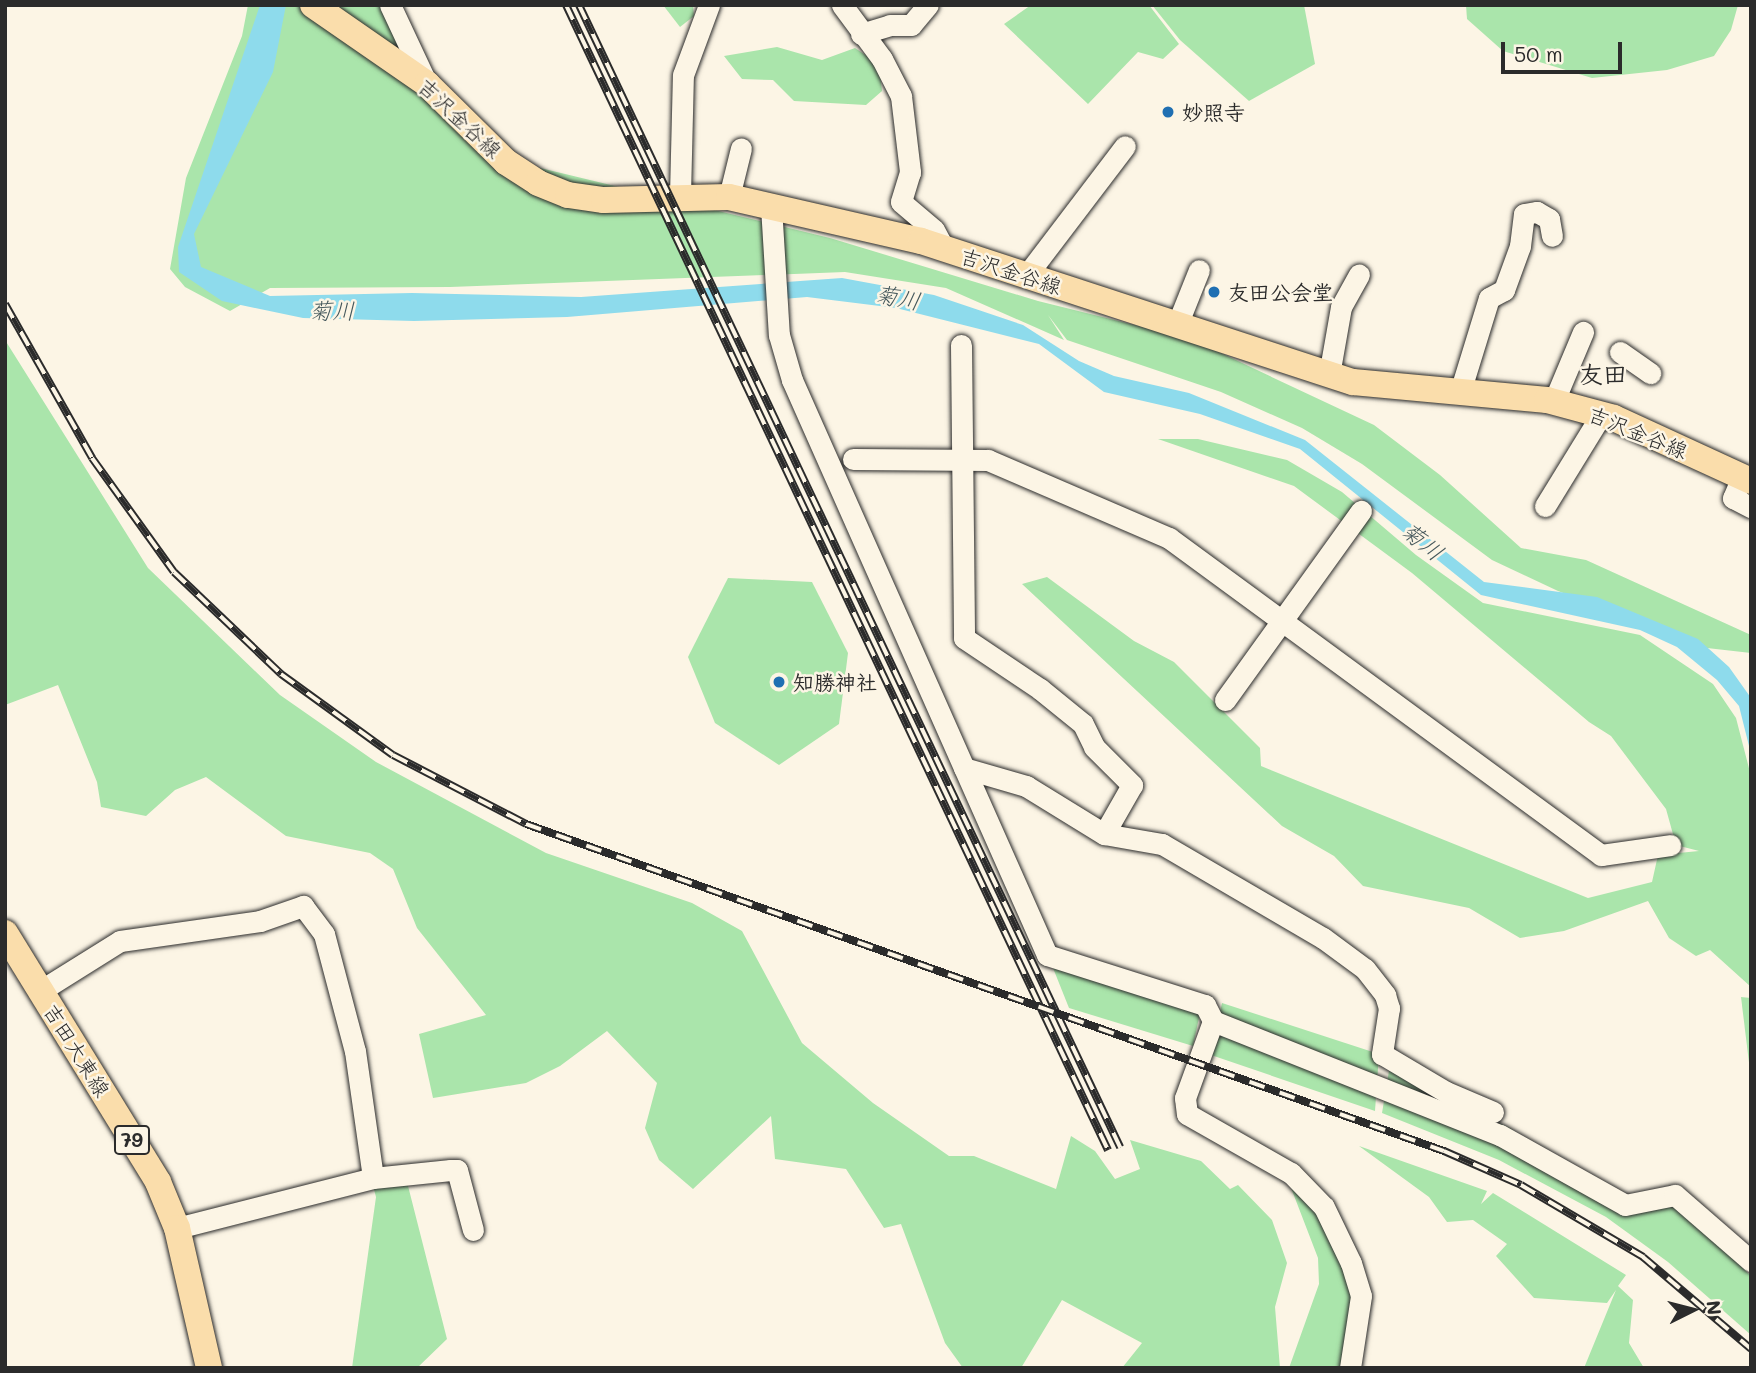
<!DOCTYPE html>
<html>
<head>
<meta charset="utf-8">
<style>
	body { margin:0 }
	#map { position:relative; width:1756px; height:1373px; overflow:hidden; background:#fcf5e5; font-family:Mali,"Klee One",sans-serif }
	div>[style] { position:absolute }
	.green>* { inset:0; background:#aae5ab }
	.water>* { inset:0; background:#8edbec }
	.roads { filter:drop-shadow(0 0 2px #2b2b2b) drop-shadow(0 0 2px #2b2b2b) }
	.minor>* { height:21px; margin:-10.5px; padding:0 10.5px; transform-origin:10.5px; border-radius:10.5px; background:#fcf5e5 }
	.major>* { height:26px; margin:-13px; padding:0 13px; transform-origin:13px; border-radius:13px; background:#faddab }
	.rail>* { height:8px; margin-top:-4px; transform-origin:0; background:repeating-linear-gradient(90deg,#fcf5e5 0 16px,#2b2b2b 0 32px); box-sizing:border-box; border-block:2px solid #2b2b2b }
	.dots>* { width:19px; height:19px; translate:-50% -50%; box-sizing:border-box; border:4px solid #fcf5e5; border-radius:50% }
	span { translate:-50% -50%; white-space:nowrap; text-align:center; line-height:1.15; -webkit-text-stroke:5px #fcf5e5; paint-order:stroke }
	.shield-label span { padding:2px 5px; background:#fcf5e5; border:2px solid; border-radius:5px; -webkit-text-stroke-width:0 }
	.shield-label { font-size:19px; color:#2b2b2b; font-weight:700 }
	.poi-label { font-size:21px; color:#2b2b2b; font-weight:700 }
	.left { translate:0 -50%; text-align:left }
	.street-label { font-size:21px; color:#2b2b2b }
	.water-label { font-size:23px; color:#44575b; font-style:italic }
	.quarter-label { font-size:24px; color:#2b2b2b; font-weight:700 }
	.frame { position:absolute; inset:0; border:7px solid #2b2b2b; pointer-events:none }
	.north { position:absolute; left:1658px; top:1275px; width:70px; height:70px; -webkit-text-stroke:5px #fcf5e5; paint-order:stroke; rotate:84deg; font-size:19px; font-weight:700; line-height:28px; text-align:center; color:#2b2b2b }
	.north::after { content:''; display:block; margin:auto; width:24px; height:32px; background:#2b2b2b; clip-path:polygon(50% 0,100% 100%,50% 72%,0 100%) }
	.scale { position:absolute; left:1501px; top:42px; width:121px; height:32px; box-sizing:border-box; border:4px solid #2b2b2b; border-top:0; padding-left:9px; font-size:21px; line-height:24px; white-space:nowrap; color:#2b2b2b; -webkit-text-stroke:5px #fcf5e5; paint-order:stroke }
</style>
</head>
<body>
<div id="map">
	<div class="green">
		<div style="clip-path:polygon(248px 5px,387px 5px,427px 84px,532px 166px,830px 238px,1038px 301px,1191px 339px,1374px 425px,1440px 475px,1521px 548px,1586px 560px,1751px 635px,1751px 653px,1707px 648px,1558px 591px,1492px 560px,1362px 464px,1302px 428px,1221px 392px,1067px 340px,1048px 315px,1064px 340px,946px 288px,845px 272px,450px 287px,270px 288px,230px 311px,185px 287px,170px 269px,186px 178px,242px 36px)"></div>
		<div style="clip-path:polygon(663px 5px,693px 5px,694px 16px,680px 27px)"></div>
		<div style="clip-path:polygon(1031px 5px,1149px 5px,1179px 44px,1163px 59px,1138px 52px,1088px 104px,1004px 24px)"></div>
		<div style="clip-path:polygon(1152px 5px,1304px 5px,1315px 64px,1249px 101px,1180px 40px)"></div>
		<div style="clip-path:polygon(1466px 5px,1738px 5px,1731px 30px,1714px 56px,1667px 70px,1592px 78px,1503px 51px,1467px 19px)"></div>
		<div style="clip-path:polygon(777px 47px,822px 60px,855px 48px,870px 58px,880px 73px,882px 91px,866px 105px,794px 101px,773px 80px,742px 79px,724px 56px)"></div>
		<div style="clip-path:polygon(5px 340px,148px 568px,280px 695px,376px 762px,546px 853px,692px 903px,742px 931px,802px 1043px,873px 1103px,949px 1156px,974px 1156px,1056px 1189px,1071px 1136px,1095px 1151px,1115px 1179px,1140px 1169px,1130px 1140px,1201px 1161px,1230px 1189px,1238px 1185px,1272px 1220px,1287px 1263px,1275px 1307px,1280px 1368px,1122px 1368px,1142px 1343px,1062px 1300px,1021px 1368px,963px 1368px,945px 1343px,901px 1224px,884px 1228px,846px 1169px,775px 1159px,771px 1116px,693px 1189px,659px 1160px,645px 1128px,657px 1083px,607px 1031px,560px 1066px,526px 1083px,433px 1098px,419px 1034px,486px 1015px,417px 928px,393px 869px,370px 853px,286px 836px,206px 777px,175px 790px,146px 816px,101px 807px,97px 782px,58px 685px,5px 705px)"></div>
		<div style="clip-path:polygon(1158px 439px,1198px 439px,1287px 460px,1342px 492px,1416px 555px,1483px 603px,1640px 635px,1713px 684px,1736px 718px,1751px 776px,1751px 987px,1710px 950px,1696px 956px,1669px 938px,1648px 901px,1564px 931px,1520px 938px,1469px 908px,1363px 886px,1334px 856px,1282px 826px,1022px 584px,1047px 577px,1134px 641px,1174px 662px,1260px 748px,1261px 766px,1588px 898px,1652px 882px,1658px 855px,1699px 851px,1676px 845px,1666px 809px,1611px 736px,1589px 722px,1412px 573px,1294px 486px)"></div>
		<div style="clip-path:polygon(728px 578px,812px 582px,848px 653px,839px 724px,779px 765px,715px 723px,688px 657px)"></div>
		<div style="clip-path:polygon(1051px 963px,1200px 1013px,1193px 1046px,1069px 1008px)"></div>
		<div style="clip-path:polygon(1741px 997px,1751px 998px,1751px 1079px)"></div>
		<div style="clip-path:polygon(1222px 1003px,1379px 1054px,1375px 1111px,1211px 1055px)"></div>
		<div style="clip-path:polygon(1390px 1065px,1438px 1095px,1510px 1128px,1623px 1210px,1678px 1205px,1751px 1276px,1751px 1335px,1668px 1262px,1606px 1217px,1499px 1160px,1382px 1113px)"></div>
		<div style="clip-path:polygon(1359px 1146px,1487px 1191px,1481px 1204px,1493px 1193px,1626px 1275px,1618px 1286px,1633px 1300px,1629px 1343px,1644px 1368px,1584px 1368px,1616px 1290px,1607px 1303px,1534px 1298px,1496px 1256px,1507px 1244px,1473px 1220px,1447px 1222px,1429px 1197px)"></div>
		<div style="clip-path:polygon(406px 1178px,447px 1339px,417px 1368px,352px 1368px,376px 1197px,372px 1182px)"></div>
		<div style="clip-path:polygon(1288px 1180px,1312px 1201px,1343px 1260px,1353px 1295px,1340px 1368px,1289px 1368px,1319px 1284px,1318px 1258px)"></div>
	</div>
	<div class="water">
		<div style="clip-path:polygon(260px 5px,286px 5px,273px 72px,194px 234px,201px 267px,270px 296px,412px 293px,581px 297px,842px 278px,934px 295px,1023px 325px,1079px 361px,1114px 376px,1189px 393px,1305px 440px,1484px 582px,1597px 597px,1698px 639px,1729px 667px,1751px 698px,1751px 754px,1739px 706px,1717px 680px,1677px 647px,1640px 630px,1481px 595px,1300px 449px,1200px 414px,1104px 392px,1039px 344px,896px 308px,807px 297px,567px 317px,414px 321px,303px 318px,222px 301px,179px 272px,178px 247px)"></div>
	</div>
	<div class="roads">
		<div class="minor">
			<div style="left:390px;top:5px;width:87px;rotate:64.9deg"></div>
			<div style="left:842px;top:5px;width:67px;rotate:53.5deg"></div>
			<div style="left:882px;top:59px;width:42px;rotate:62.8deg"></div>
			<div style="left:901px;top:96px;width:77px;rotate:83.2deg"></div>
			<div style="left:910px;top:172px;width:31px;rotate:107deg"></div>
			<div style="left:901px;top:202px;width:43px;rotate:40.3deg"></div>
			<div style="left:934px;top:230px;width:21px;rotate:62deg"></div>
			<div style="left:861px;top:34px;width:30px;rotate:-17deg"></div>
			<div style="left:890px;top:25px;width:21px"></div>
			<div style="left:911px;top:25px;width:26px;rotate:-50deg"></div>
			<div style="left:680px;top:195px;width:120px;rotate:-88.6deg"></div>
			<div style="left:683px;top:75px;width:75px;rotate:-69.6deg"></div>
			<div style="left:729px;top:197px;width:50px;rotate:-76.2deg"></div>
			<div style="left:771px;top:206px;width:129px;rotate:86.5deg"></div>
			<div style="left:779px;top:335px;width:47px;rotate:73.9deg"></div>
			<div style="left:792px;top:380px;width:629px;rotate:66.08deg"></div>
			<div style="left:1047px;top:955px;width:166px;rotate:17.6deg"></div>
			<div style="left:1205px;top:1005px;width:18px;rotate:63deg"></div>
			<div style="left:1213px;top:1021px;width:309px;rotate:21.7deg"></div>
			<div style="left:1500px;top:1135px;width:143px;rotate:29.2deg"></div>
			<div style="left:1625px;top:1205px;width:51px;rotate:-11.3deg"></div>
			<div style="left:1675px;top:1195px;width:101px;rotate:41deg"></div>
			<div style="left:1026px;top:276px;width:163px;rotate:-52.7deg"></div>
			<div style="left:1177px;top:325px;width:59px;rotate:-68.2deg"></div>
			<div style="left:961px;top:345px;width:293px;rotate:89.4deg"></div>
			<div style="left:964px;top:638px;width:92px;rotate:33.9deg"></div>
			<div style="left:1040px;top:689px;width:55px;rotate:39.1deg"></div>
			<div style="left:1083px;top:724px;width:25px;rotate:64deg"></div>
			<div style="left:1094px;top:747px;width:54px;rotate:45deg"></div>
			<div style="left:1132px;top:785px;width:56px;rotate:119.7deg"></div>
			<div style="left:1620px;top:352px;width:37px;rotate:35deg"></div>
			<div style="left:1329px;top:375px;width:69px;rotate:-80deg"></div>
			<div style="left:1341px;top:307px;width:37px;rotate:-61deg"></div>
			<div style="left:1460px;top:392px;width:98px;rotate:-72.9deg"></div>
			<div style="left:1489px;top:298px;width:17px;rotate:-28deg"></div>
			<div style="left:1504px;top:290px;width:47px;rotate:-70deg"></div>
			<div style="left:1520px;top:246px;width:32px;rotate:-83deg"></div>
			<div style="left:1524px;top:214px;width:13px;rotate:-9deg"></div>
			<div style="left:1537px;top:212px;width:14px;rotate:30deg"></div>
			<div style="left:1549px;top:219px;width:17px;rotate:80deg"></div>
			<div style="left:1554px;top:401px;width:75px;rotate:-67.2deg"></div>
			<div style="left:853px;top:459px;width:135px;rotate:0.4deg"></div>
			<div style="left:988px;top:460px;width:197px;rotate:23.3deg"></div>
			<div style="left:1169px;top:538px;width:536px;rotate:36.27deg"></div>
			<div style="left:1601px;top:855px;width:70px;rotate:-8.2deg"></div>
			<div style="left:1742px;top:477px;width:23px;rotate:113deg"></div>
			<div style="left:1733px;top:498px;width:20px;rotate:27deg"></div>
			<div style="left:1545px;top:506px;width:107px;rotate:-58.4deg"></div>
			<div style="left:1225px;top:700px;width:233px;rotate:-54.3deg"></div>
			<div style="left:964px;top:768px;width:65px;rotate:16.2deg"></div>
			<div style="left:1026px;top:786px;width:92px;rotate:31.6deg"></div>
			<div style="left:1104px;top:834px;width:59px;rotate:9.8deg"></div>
			<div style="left:1162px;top:844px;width:186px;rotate:30.3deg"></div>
			<div style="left:1323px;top:938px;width:52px;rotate:36.4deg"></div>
			<div style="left:1365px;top:969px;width:33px;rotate:52deg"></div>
			<div style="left:1385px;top:995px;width:14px;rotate:73deg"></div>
			<div style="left:1389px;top:1008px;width:47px;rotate:98.7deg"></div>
			<div style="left:1382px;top:1054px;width:74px;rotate:30.7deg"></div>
			<div style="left:1446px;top:1092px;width:51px;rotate:23.1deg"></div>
			<div style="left:40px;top:991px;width:94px;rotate:-32deg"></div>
			<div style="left:120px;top:941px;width:141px;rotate:-8.1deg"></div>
			<div style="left:260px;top:921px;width:46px;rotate:-19.2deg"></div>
			<div style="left:303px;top:906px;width:35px;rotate:53deg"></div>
			<div style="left:324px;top:934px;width:121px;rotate:75.2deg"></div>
			<div style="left:355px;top:1051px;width:128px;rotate:81.9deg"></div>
			<div style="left:1213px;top:1021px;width:82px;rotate:110deg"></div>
			<div style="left:1185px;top:1098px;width:16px;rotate:83deg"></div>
			<div style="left:1187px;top:1114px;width:120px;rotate:29.6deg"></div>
			<div style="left:1291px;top:1173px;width:47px;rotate:45.9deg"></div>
			<div style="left:1324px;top:1207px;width:62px;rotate:64.3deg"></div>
			<div style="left:1351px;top:1263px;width:34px;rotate:73deg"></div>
			<div style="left:1361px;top:1296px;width:73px;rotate:98.7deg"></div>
			<div style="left:177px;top:1228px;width:202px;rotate:-14.3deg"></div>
			<div style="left:373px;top:1178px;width:78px;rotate:-5.9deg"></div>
			<div style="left:451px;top:1170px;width:6px"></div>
			<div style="left:457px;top:1170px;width:62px;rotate:75.1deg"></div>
		</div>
		<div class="major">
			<div style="left:313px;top:5px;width:139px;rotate:34.7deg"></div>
			<div style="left:427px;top:84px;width:111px;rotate:44.6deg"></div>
			<div style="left:506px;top:162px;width:38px;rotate:33deg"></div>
			<div style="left:538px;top:183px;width:32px;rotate:22deg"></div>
			<div style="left:568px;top:195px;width:36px;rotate:8deg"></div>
			<div style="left:604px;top:200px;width:125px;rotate:-1.4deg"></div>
			<div style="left:729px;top:197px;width:197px;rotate:12.9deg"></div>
			<div style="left:921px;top:241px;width:454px;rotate:18.1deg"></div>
			<div style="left:1353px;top:382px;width:195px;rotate:5.3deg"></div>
			<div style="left:1547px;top:400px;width:69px;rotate:15deg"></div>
			<div style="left:1614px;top:418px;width:151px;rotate:24.7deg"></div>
			<div style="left:5px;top:933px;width:292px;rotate:58.4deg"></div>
			<div style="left:158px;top:1182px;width:50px;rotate:67.6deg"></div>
			<div style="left:177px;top:1228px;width:144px;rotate:77.1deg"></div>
		</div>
	</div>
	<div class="rail">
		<div style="left:566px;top:5px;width:1267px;rotate:64.67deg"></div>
		<div style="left:579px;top:5px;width:1264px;rotate:64.65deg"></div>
		<div style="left:5px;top:304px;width:177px;rotate:60.5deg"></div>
		<div style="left:92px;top:458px;width:140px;rotate:54.3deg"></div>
		<div style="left:174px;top:572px;width:148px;rotate:43.6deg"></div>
		<div style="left:281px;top:674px;width:138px;rotate:35.9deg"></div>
		<div style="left:393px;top:755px;width:150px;rotate:27.4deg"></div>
		<div style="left:526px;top:824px;width:975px;rotate:19.61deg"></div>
		<div style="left:1444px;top:1151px;width:84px;rotate:23.8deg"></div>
		<div style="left:1521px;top:1185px;width:142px;rotate:30.5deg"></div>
		<div style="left:1643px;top:1257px;width:142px;rotate:40.4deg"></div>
	</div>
	<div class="dots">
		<div style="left:1168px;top:112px;background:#1f6fb2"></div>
		<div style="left:1214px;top:292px;background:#1f6fb2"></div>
		<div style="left:779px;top:682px;background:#1f6fb2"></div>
	</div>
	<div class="shield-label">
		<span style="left:132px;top:1140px">79</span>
	</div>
	<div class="poi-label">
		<span class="left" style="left:1182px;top:112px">妙照寺</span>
		<span class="left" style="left:1228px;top:292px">友田公会堂</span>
		<span class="left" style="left:793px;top:682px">知勝神社</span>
	</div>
	<div class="street-label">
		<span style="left:460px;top:118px;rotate:43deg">吉沢金谷線</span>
		<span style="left:1011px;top:271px;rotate:18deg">吉沢金谷線</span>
		<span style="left:1638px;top:432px;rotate:22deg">吉沢金谷線</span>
		<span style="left:77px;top:1050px;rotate:58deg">吉田大東線</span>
	</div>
	<div class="water-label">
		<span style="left:898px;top:297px;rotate:11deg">菊川</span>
		<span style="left:332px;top:310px">菊川</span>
		<span style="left:1423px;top:541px;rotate:39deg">菊川</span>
	</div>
	<div class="quarter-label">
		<span style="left:1603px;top:374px">友田</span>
	</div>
	<div class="frame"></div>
	<div class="north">N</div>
	<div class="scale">50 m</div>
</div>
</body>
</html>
